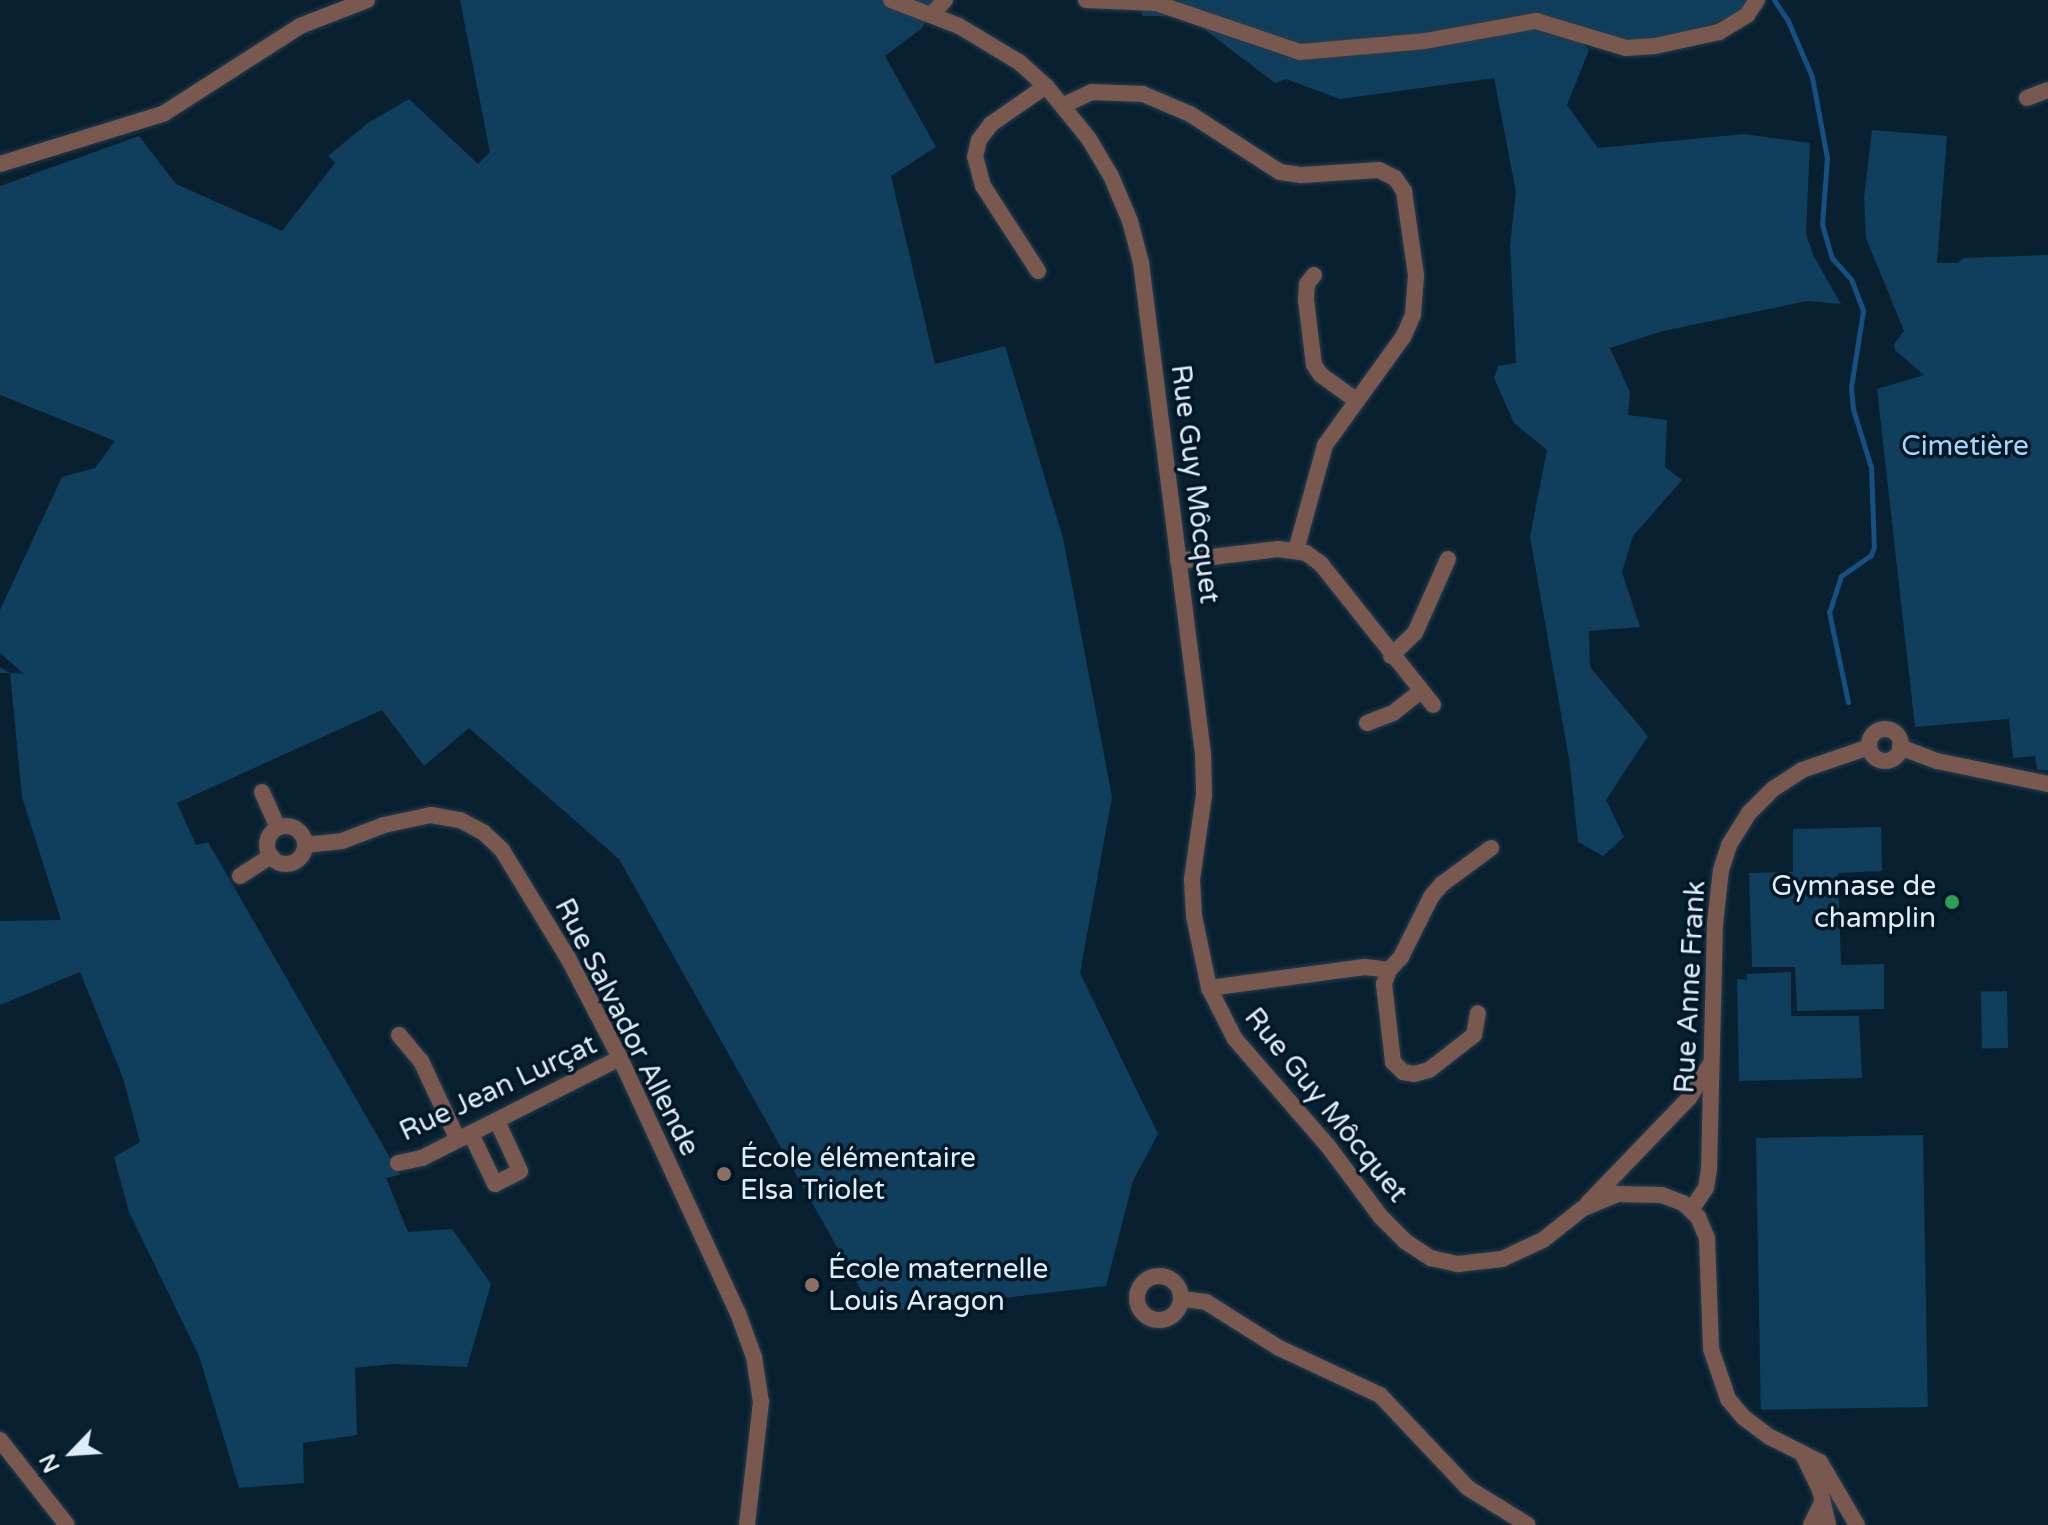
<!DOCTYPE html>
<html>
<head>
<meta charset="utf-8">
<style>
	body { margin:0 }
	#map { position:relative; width:2048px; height:1525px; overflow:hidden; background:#082030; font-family:"Varela Round",sans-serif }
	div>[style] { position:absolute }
	.green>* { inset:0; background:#0f3f5d; transform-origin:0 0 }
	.stream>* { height:5px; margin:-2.5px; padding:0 2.5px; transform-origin:2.5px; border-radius:2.5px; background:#174f80 }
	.roads { filter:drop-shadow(0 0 2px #263d4c) drop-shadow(0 0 2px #263d4c) }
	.minor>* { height:16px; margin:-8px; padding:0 8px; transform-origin:8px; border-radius:8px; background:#78584f }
	.minor>.ring { margin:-8px; padding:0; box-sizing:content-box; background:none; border:16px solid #78584f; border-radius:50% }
	.dots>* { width:22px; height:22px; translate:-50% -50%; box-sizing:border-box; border:4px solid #011726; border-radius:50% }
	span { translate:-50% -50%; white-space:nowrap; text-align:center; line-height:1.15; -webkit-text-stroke:7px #011726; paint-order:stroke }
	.park-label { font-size:28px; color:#a2d7fe }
	.street-label { font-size:28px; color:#deedf8 }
	.poi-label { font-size:28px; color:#deedf8 }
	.right { translate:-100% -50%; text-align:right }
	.left { translate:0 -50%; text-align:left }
	.north { position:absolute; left:32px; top:1413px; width:80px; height:80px; -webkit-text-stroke:6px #011726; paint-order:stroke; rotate:245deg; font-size:22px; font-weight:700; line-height:32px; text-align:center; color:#deedf8 }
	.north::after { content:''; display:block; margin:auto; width:28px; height:36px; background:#deedf8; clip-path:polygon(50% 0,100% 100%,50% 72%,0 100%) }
</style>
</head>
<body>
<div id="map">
	<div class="green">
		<div style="clip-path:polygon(460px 0,941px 0,921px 29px,885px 56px,936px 147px,891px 176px,935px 364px,1005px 346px,1063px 538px,1112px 797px,1080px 973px,1158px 1134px,1133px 1181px,1106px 1286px,874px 1313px,619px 859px,469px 728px,424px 766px,382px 710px,177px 803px,196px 845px,208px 842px,400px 1175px,386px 1178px,408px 1232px,452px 1229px,491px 1284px,467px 1367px,392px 1364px,355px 1368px,357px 1435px,303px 1443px,304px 1483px,239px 1488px,199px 1356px,129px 1212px,114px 1157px,140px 1142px,123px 1078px,80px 972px,0 1005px,0 921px,61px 920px,22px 797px,10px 673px,0 673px,0 667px,10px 673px,24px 674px,0 653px,0 610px,62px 477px,95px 468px,115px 441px,0 395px,0 186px,139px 136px,176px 184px,282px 231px,335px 163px,328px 156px,368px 123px,409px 99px,478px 164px,490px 152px)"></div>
		<div style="clip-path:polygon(1142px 0,1750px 0,1733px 17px,1657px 40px,1615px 40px,1556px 18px,1589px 50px,1567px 105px,1598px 148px,1744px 134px,1810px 143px,1806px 234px,1814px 257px,1841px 304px,1807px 301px,1663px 331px,1610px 348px,1630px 392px,1628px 415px,1667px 420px,1665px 467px,1682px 480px,1633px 536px,1622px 572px,1640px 627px,1589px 631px,1590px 667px,1648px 736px,1606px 800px,1624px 837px,1603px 856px,1578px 842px,1570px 765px,1530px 537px,1547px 450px,1514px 423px,1494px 378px,1498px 366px,1516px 363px,1510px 245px,1516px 192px,1494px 78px,1340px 99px,1286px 79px,1275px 83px,1187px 16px,1142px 16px)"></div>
		<div style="clip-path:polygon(1872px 130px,1947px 136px,1937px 263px,1957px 263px,1964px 258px,2048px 255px,2048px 770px,2037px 770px,2035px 756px,2013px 758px,2009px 719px,1915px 727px,1877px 389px,1924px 375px,1895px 350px,1894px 344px,1904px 331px,1866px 238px,1864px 197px)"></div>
		<div style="clip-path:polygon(1881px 827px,1882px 871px,1838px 873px,1841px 965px,1884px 964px,1884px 1009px,1797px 1011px,1795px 967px,1752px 967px,1749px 873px,1793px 872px,1793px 829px)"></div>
		<div style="clip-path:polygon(1791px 972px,1791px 1016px,1859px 1016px,1862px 1078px,1739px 1081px,1737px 979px,1747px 980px,1747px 974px)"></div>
		<div style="left:2007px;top:991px;width:57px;height:26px;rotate:89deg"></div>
		<div style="left:1923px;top:1135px;width:272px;height:167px;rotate:89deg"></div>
	</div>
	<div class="stream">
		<div style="left:1774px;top:0;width:25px;rotate:56deg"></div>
		<div style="left:1788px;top:21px;width:61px;rotate:66.8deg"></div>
		<div style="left:1812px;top:77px;width:82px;rotate:79.5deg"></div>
		<div style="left:1827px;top:158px;width:66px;rotate:94.3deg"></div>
		<div style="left:1822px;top:224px;width:35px;rotate:74deg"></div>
		<div style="left:1832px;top:258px;width:28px;rotate:48deg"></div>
		<div style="left:1851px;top:279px;width:34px;rotate:69deg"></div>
		<div style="left:1863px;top:311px;width:77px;rotate:99deg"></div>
		<div style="left:1851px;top:387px;width:22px;rotate:85deg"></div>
		<div style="left:1853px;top:409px;width:61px;rotate:72.8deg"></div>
		<div style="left:1871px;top:467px;width:80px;rotate:87.9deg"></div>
		<div style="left:1874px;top:547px;width:9px;rotate:111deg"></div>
		<div style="left:1871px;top:555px;width:37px;rotate:145deg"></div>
		<div style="left:1841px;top:576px;width:38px;rotate:108deg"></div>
		<div style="left:1829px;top:612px;width:92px;rotate:78.1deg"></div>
	</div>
	<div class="roads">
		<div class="minor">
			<div style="left:891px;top:0;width:73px;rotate:20.9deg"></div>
			<div style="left:959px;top:26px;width:70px;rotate:31deg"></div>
			<div style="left:1019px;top:62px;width:36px;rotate:42deg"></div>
			<div style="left:1046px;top:86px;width:68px;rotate:50.9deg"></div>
			<div style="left:1089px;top:139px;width:43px;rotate:59.3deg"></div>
			<div style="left:1111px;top:176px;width:49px;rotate:67.1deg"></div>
			<div style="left:1130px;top:221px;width:43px;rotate:75.3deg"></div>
			<div style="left:1141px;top:263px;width:494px;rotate:82.8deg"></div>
			<div style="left:1203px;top:753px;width:42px;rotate:88.6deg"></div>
			<div style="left:1204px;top:795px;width:85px;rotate:98.1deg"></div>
			<div style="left:1192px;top:879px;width:37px;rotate:87deg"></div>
			<div style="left:1194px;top:916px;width:74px;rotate:78.2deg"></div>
			<div style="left:1209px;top:988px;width:57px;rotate:63deg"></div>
			<div style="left:1235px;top:1039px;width:142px;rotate:49deg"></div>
			<div style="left:1328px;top:1146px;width:89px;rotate:53.3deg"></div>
			<div style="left:1381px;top:1217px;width:35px;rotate:45deg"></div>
			<div style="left:1406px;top:1242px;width:30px;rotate:33deg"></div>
			<div style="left:1431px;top:1258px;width:28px;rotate:13deg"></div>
			<div style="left:1458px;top:1264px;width:44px;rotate:-6.5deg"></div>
			<div style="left:1502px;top:1259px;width:45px;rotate:-24.9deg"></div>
			<div style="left:1543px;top:1240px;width:50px;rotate:-38.5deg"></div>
			<div style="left:1582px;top:1209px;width:39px;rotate:-23deg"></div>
			<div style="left:1618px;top:1194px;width:44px;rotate:1.3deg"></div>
			<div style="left:1662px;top:1195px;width:22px;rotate:21deg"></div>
			<div style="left:1683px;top:1203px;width:21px;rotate:43deg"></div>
			<div style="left:1698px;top:1217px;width:23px;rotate:67deg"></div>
			<div style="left:1707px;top:1238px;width:111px;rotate:87.9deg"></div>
			<div style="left:1711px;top:1349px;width:53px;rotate:71.2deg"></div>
			<div style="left:1728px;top:1399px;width:23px;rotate:50deg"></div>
			<div style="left:1743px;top:1417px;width:34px;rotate:37deg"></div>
			<div style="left:1770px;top:1437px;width:56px;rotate:26.6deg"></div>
			<div style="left:1820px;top:1462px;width:73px;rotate:59.6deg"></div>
			<div style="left:1086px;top:0;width:70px;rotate:2.5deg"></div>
			<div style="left:1156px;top:3px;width:152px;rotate:18.8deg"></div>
			<div style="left:1300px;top:52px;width:125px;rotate:-5deg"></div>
			<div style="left:1425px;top:41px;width:113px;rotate:-10.2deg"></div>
			<div style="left:1536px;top:21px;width:94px;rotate:16.7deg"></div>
			<div style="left:1626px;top:48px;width:29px;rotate:-4deg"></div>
			<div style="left:1655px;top:46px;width:66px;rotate:-12.3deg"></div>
			<div style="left:1719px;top:32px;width:33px;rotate:-31deg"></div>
			<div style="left:1747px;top:15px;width:18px;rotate:-56deg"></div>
			<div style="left:932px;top:14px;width:19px;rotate:-47deg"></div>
			<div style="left:2027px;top:98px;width:22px;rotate:-21deg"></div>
			<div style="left:1064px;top:105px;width:31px;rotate:-25deg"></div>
			<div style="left:1092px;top:92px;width:51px;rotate:2.2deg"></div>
			<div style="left:1143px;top:94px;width:51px;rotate:23.1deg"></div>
			<div style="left:1190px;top:114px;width:107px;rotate:32.8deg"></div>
			<div style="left:1280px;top:172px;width:22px;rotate:8deg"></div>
			<div style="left:1302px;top:175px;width:77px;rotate:-3.7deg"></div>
			<div style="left:1379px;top:170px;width:18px;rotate:27deg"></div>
			<div style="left:1395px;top:178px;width:16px;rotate:55deg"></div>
			<div style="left:1404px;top:191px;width:85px;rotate:81.9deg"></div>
			<div style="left:1416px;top:275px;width:40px;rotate:94.3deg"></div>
			<div style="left:1413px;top:315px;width:24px;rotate:114deg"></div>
			<div style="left:1403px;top:337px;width:133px;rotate:125.8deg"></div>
			<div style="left:1325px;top:445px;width:109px;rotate:105.4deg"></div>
			<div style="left:0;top:164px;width:170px;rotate:-17.1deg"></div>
			<div style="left:163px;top:114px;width:163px;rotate:-32.7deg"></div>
			<div style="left:300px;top:26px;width:72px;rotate:-21.2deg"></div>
			<div style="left:1038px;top:271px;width:101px;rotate:-122.9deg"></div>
			<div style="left:983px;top:186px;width:30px;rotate:-105deg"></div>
			<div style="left:975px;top:157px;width:17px;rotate:-77deg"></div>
			<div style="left:979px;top:140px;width:20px;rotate:-53deg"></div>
			<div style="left:991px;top:124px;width:67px;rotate:-34.6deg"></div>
			<div style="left:1314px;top:275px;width:11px;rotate:128deg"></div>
			<div style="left:1307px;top:284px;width:16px;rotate:94deg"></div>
			<div style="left:1306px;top:300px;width:65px;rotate:83deg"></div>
			<div style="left:1314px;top:365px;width:12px;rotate:55deg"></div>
			<div style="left:1321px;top:375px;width:44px;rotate:35.8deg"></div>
			<div style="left:1178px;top:561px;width:101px;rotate:-6.8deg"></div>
			<div style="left:1278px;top:549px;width:28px;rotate:8deg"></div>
			<div style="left:1306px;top:553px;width:19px;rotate:36deg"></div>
			<div style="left:1321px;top:564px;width:180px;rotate:51.5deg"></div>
			<div style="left:1391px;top:656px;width:33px;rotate:-44deg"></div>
			<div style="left:1415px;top:633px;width:81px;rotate:-66deg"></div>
			<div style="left:1367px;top:723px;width:28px;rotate:-21deg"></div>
			<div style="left:1393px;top:713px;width:34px;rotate:-38deg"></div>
			<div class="ring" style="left:1869px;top:729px;width:16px;height:16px"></div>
			<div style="left:1900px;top:747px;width:40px;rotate:21deg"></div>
			<div style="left:1937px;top:761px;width:113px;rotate:11.7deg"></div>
			<div style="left:262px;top:792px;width:39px;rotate:66deg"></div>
			<div class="ring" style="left:267px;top:826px;width:22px;height:22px"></div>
			<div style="left:305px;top:845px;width:37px;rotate:-6deg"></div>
			<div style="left:342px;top:841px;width:45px;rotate:-20.9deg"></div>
			<div style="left:384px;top:825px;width:48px;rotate:-12deg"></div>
			<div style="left:431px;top:815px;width:29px;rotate:10deg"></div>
			<div style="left:460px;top:820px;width:27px;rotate:28deg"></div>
			<div style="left:484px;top:833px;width:25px;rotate:43deg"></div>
			<div style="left:502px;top:850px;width:127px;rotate:58.6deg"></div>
			<div style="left:568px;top:958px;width:113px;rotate:62.5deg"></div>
			<div style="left:620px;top:1058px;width:281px;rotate:65.2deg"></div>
			<div style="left:738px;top:1313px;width:47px;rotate:70deg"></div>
			<div style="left:754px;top:1357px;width:46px;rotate:81.2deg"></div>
			<div style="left:761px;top:1402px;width:124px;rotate:96.5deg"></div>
			<div style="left:240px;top:876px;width:37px;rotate:-33deg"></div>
			<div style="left:1389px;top:970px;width:18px;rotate:-47deg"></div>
			<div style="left:1401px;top:957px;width:67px;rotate:-63.4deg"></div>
			<div style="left:1431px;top:897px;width:17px;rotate:-50deg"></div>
			<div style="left:1442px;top:884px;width:61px;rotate:-36.3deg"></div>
			<div style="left:1209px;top:988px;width:157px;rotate:-7.7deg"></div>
			<div style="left:1365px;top:967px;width:24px;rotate:7deg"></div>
			<div style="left:1389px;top:970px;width:15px;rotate:110deg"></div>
			<div style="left:1384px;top:984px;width:79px;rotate:83.4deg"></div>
			<div style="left:1393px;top:1062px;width:14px;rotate:45deg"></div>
			<div style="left:1403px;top:1072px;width:11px;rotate:10deg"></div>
			<div style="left:1414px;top:1074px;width:16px;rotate:-15deg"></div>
			<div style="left:1429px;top:1070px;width:57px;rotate:-37.9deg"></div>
			<div style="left:1474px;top:1035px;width:22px;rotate:-80deg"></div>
			<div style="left:399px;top:1035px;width:34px;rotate:50deg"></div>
			<div style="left:421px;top:1061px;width:87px;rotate:64.9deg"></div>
			<div style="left:471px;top:1134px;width:55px;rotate:64.4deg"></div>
			<div style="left:495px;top:1184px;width:28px;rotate:-27deg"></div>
			<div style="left:520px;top:1171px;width:55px;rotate:-114.7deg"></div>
			<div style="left:398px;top:1163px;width:25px;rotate:-12deg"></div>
			<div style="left:422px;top:1158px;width:222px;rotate:-26.8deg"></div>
			<div style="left:1588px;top:1203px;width:146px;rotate:-46.1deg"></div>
			<div style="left:1689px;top:1098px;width:39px;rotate:-58deg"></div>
			<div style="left:1691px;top:1210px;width:27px;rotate:-56deg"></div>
			<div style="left:1706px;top:1188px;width:19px;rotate:-81deg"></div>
			<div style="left:1709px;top:1169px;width:245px;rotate:-88.6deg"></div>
			<div style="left:1715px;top:924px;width:54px;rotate:-83.7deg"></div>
			<div style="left:1721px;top:870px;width:26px;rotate:-72deg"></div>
			<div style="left:1729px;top:845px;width:38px;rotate:-58deg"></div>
			<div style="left:1749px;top:813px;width:34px;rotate:-45deg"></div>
			<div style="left:1773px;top:789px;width:35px;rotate:-33deg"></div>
			<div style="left:1802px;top:770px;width:71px;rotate:-18.9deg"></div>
			<div class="ring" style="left:1137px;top:1276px;width:28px;height:28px"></div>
			<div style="left:1182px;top:1299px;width:24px;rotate:7deg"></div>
			<div style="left:1206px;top:1302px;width:86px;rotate:32.2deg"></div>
			<div style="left:1279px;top:1348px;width:111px;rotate:25deg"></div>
			<div style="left:1380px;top:1395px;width:128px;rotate:46.6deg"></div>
			<div style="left:1468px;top:1488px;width:70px;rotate:31.7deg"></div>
			<div style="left:0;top:1440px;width:108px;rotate:51.8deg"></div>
			<div style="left:1803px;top:1455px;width:39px;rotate:64deg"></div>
			<div style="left:1820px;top:1490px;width:36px;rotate:77deg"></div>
			<div style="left:1811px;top:1525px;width:25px;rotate:-64deg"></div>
		</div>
	</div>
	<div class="dots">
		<div style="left:1952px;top:902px;background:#2e9e5b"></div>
		<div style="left:724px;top:1174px;background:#8d6e63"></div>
		<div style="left:812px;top:1285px;background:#8d6e63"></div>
	</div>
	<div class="park-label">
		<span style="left:1965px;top:446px">Cimetière</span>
	</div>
	<div class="street-label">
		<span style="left:1195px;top:484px;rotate:83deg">Rue Guy Môcquet</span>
		<span style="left:1690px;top:987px;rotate:-87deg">Rue Anne Frank</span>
		<span style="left:627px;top:1027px;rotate:63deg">Rue Salvador Allende</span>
		<span style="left:498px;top:1088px;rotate:-25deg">Rue Jean Lurçat</span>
		<span style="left:1326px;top:1105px;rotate:51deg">Rue Guy Môcquet</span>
	</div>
	<div class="poi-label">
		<span class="right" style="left:1936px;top:902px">Gymnase de<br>champlin</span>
		<span class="left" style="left:740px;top:1174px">École élémentaire<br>Elsa Triolet</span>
		<span class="left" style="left:828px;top:1285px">École maternelle<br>Louis Aragon</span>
	</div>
	<div class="north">N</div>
</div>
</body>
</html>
